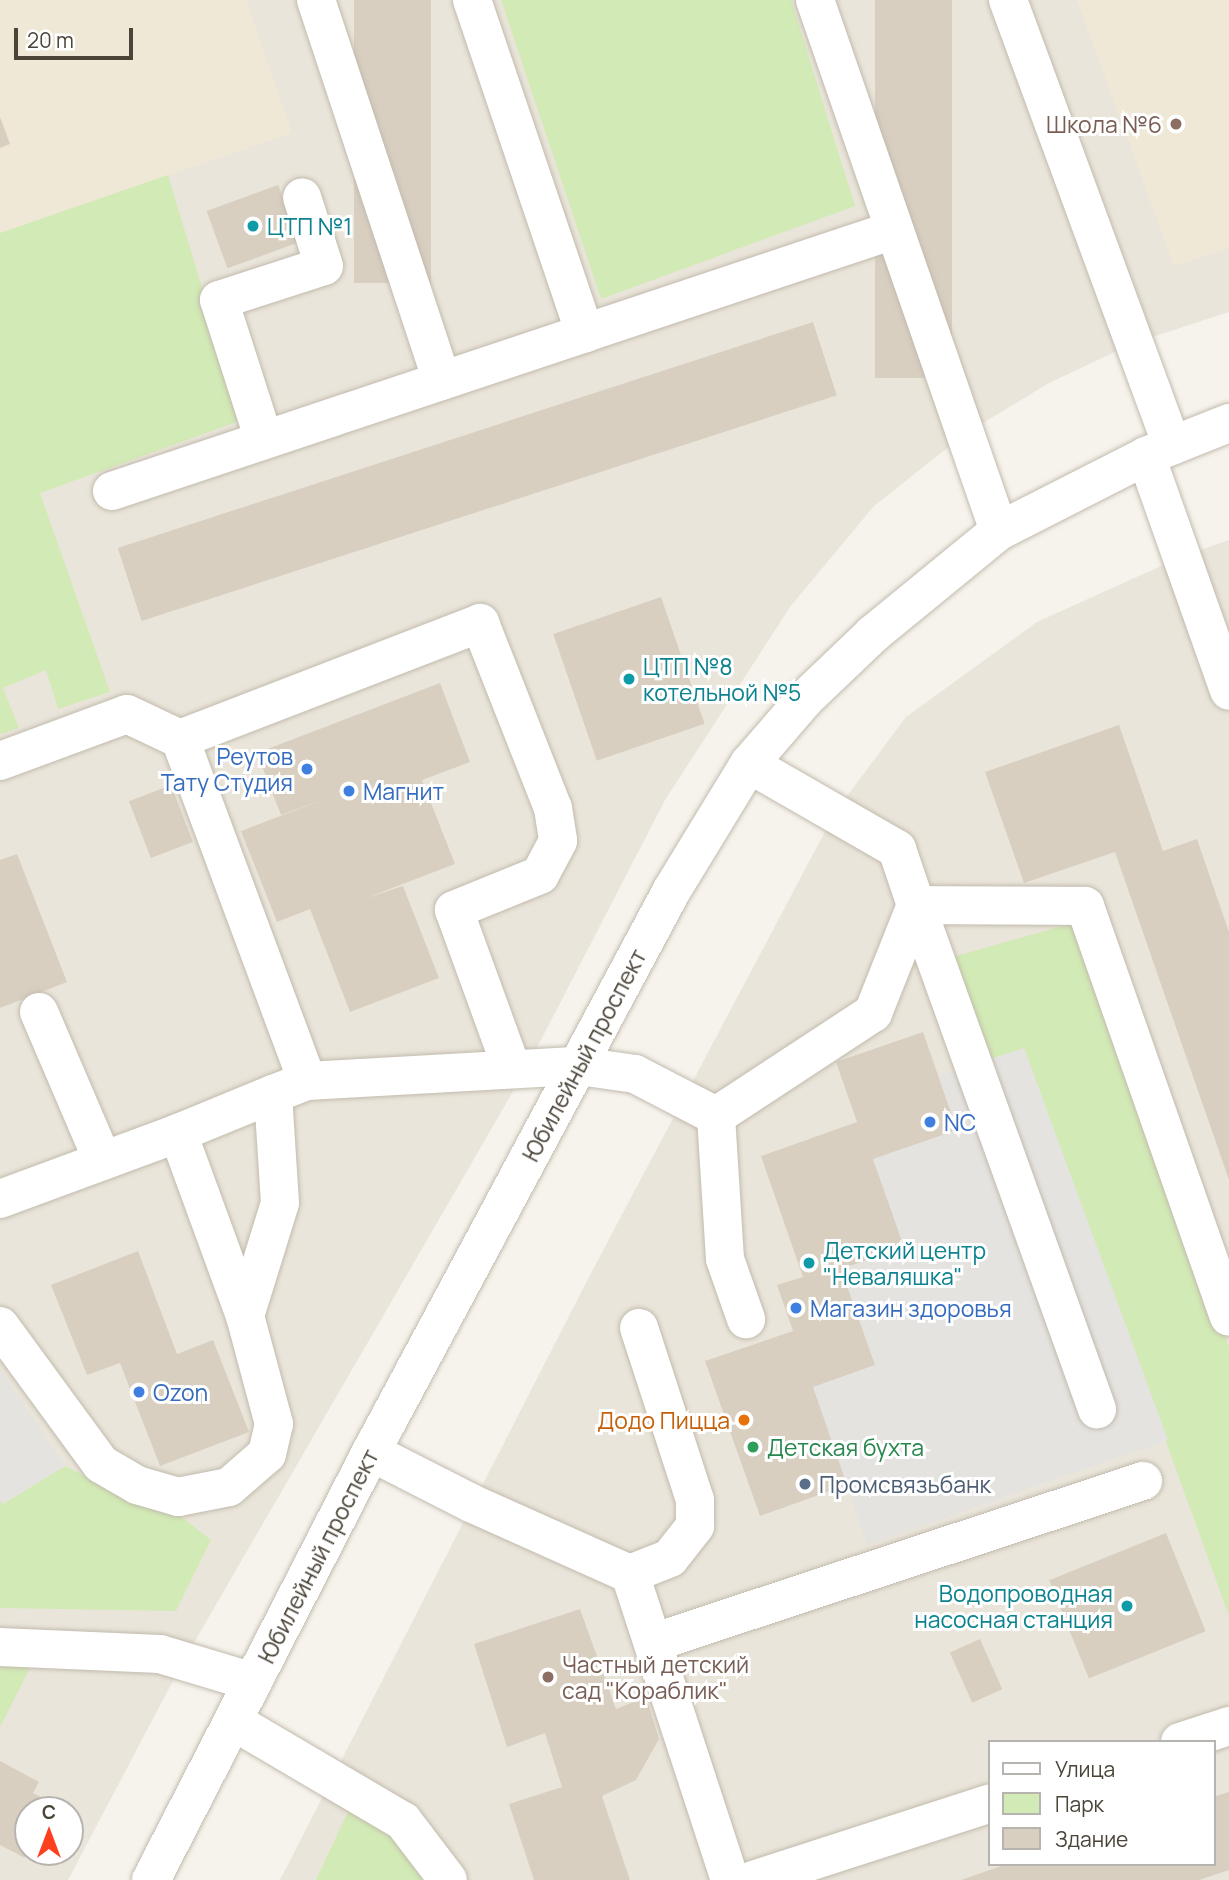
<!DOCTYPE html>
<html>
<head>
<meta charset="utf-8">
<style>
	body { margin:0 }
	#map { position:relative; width:1229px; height:1880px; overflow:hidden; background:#f6f3ec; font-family:Manrope,sans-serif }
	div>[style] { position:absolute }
	.residential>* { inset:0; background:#eae5da }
	.education>* { inset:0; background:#efe8d6 }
	.green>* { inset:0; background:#d2eab5 }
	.parking>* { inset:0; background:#e5e3e0 }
	.building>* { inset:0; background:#d8cfc1; transform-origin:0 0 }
	.roads { filter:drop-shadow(0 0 2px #c2bbae) drop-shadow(0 0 2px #c2bbae) }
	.minor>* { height:38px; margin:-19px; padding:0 19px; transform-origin:19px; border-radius:19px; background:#fff }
	.dots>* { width:19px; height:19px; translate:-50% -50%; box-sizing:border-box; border:4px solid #fff; border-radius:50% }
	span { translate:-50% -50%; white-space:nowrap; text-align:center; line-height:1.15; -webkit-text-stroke:6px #fff; paint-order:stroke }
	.education-label { font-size:23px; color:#785e54 }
	.right { translate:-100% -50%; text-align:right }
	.left { translate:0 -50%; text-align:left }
	.culture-label { font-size:23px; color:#0d838f }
	.shop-label { font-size:23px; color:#366cbe }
	.street-label { font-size:23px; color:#4b4439 }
	.food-label { font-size:23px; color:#c56008 }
	.leisure-label { font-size:23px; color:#27864d }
	.service-label { font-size:23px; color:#4e5e75 }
	.legend { position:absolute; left:988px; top:1740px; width:228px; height:126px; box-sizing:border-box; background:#fff; border:2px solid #b7b4b0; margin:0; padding:9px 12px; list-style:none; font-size:21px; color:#4b4439 }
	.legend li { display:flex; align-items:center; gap:14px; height:35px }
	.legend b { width:35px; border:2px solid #b7b4b0 }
	.north { position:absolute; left:14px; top:1796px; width:70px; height:70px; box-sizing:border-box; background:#fff; border:2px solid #b7b4b0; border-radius:50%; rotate:0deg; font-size:19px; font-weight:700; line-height:28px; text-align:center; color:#4b4439 }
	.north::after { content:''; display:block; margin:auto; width:24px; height:32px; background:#fc3f1d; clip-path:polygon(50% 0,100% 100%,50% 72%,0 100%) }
	.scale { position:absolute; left:14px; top:28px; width:119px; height:32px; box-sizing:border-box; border:4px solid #4b4439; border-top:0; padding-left:9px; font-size:21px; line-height:24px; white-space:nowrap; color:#4b4439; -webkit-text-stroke:5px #fff; paint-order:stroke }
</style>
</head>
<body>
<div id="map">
	<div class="residential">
		<div style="clip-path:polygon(evenodd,0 0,1229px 0,1229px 312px,1134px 343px,1049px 383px,965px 434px,874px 506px,790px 607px,665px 800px,526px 1069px,184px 1660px,68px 1880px,0 1880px,0 0,28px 1810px,70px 1810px,70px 1852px,28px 1852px,28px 1810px)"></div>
		<div style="clip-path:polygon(evenodd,1229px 540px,1229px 1880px,280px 1880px,590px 1275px,836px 811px,906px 717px,1037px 622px,1183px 556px,1229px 540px,989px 1742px,1213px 1742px,1213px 1864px,989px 1864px,989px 1742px)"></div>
	</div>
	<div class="education">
		<div style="clip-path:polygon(0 0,246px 0,292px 133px,0 233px)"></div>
		<div style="clip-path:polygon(1077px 0,1229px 0,1229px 248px,1174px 266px)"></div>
	</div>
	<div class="green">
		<div style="clip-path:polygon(501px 0,791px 0,855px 206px,601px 299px)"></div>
		<div style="clip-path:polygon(168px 175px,242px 420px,40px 493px,110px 692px,58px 709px,46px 670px,3px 688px,19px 728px,0 734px,0 233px)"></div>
		<div style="clip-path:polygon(1080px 921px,1229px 1347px,1229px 1616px,1024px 1049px,990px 1059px,953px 957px)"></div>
		<div style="clip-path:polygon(65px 1466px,125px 1496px,165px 1504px,211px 1540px,176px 1611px,0 1608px,0 1500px,3px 1504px)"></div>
		<div style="clip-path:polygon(0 1663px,32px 1664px,0 1727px)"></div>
		<div style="clip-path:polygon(351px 1805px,427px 1865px,432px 1880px,316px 1880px)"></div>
	</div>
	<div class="parking">
		<div style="clip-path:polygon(1024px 1048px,1168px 1440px,867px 1545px,813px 1387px,875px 1365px,841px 1269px,903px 1247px,873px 1159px,957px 1130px,938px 1076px)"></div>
		<div style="clip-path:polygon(0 1370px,65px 1466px,2px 1504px,0 1500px)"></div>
	</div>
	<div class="building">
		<div style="left:354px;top:0;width:77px;height:283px"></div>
		<div style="left:875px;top:0;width:77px;height:378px"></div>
		<div style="clip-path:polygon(0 117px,10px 144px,0 148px)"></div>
		<div style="left:278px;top:185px;width:61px;height:76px;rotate:70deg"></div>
		<div style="left:813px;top:322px;width:77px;height:731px;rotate:72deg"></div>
		<div style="left:661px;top:597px;width:134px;height:114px;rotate:71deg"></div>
		<div style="clip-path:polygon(440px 683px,470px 762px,422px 780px,455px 864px,366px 898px,403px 886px,439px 978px,350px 1012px,310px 909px,277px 922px,241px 831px,328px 798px,281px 815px,257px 753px)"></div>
		<div style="clip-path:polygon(1119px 725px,1163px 851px,1197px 839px,1229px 932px,1229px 1180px,1115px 852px,1024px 883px,985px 772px)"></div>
		<div style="left:171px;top:785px;width:61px;height:45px;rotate:69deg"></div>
		<div style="clip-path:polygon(17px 854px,67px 982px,0 1008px,0 860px)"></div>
		<div style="clip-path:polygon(923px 1032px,957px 1130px,873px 1159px,904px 1247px,841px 1269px,875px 1365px,813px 1387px,847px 1485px,760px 1516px,705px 1361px,793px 1331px,777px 1285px,803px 1277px,761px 1156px,857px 1122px,836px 1062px)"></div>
		<div style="clip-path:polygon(138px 1251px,177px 1354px,213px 1340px,249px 1432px,160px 1466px,120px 1363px,87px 1375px,51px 1285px)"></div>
		<div style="left:1166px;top:1533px;width:106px;height:126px;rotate:68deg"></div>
		<div style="clip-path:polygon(580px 1609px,616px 1709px,646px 1697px,659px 1739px,636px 1780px,602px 1796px,630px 1880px,534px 1880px,509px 1804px,562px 1787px,545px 1733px,507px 1747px,474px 1644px)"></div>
		<div style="left:980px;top:1639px;width:55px;height:33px;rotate:66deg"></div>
		<div style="clip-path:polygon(0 1761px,39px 1782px,33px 1793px,54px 1804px,51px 1810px,28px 1810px,25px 1858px,0 1845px)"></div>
		<div style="clip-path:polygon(1229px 1792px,1229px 1870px,1199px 1880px,961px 1880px,1007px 1864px,1213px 1864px,1213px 1797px)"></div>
	</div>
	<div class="roads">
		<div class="minor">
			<div style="left:316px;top:0;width:401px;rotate:71.7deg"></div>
			<div style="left:472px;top:0;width:352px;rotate:71.3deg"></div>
			<div style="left:815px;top:0;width:562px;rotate:70.89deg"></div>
			<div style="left:1008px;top:0;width:475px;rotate:69.8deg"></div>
			<div style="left:264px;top:440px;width:147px;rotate:-107.8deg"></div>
			<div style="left:219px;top:300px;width:110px;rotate:-17.9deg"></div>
			<div style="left:324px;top:266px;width:72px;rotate:-107.7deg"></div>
			<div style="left:1146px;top:456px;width:249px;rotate:70.5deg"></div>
			<div style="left:112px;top:491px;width:824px;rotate:-18.46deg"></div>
			<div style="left:180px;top:739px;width:322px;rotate:-21.1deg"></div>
			<div style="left:480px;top:623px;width:199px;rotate:68.5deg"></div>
			<div style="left:553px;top:808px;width:33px;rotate:81deg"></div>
			<div style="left:558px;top:841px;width:38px;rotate:118deg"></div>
			<div style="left:540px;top:875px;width:93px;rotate:157.9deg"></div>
			<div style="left:454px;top:910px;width:169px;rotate:70deg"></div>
			<div style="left:0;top:761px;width:135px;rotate:-20.3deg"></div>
			<div style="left:127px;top:714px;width:59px;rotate:25.3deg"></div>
			<div style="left:180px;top:739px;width:365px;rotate:69.6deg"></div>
			<div style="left:749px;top:764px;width:171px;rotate:29.9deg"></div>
			<div style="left:897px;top:849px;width:59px;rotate:71.3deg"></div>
			<div style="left:916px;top:905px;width:169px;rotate:0.3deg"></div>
			<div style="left:1085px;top:906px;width:435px;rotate:70.7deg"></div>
			<div style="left:916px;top:905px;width:536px;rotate:70.25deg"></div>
			<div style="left:39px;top:1012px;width:162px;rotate:66.8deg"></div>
			<div style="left:716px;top:1116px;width:188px;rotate:-33.3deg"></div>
			<div style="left:873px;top:1013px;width:116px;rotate:-68.3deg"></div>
			<div style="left:178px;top:1133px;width:103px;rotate:-22.3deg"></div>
			<div style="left:0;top:1199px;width:190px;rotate:-20.3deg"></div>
			<div style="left:178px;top:1133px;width:195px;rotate:69.9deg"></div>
			<div style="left:0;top:1326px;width:171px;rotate:53.8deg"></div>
			<div style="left:101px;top:1464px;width:42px;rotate:30.3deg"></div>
			<div style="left:137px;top:1485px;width:43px;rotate:16.3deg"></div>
			<div style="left:178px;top:1497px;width:52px;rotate:-11.1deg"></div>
			<div style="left:229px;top:1487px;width:50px;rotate:-41deg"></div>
			<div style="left:267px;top:1454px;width:31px;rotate:-77deg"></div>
			<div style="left:274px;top:1424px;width:112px;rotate:-105deg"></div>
			<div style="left:245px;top:1316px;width:118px;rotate:-72.8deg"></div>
			<div style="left:280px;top:1203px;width:109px;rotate:-93.7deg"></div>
			<div style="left:273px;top:1094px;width:36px;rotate:-21deg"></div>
			<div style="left:307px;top:1081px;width:272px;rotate:-3.2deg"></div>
			<div style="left:579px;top:1066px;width:57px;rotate:8.1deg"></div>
			<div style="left:635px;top:1074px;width:91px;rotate:27.4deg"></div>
			<div style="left:716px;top:1116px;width:143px;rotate:86.4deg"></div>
			<div style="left:725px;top:1259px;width:64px;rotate:70.7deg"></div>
			<div style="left:371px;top:1452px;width:112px;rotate:27deg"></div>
			<div style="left:471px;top:1503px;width:174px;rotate:24.1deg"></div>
			<div style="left:630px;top:1574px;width:322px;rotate:71.9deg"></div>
			<div style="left:630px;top:1574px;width:43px;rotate:-21.8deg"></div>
			<div style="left:670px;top:1558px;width:41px;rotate:-52deg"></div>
			<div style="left:695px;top:1526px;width:26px;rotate:-90deg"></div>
			<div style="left:695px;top:1500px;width:181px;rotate:-108deg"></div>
			<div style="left:655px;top:1642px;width:514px;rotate:-18.26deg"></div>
			<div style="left:0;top:1647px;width:160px;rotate:2.5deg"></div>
			<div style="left:160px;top:1654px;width:97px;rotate:16.8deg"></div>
			<div style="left:233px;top:1721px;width:197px;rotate:30.5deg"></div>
			<div style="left:403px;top:1821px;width:74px;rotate:52.7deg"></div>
			<div style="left:1180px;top:1742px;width:52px;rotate:-18.1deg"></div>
			<div style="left:151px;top:1880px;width:481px;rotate:-62.8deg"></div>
			<div style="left:371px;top:1452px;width:638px;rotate:-61.83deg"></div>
			<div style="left:672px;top:890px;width:148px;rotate:-58.6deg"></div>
			<div style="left:749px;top:764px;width:86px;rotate:-49.3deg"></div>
			<div style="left:805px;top:699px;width:94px;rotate:-43.7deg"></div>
			<div style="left:873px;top:634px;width:163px;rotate:-39.3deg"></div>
			<div style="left:999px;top:531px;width:165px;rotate:-27deg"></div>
			<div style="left:1146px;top:456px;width:89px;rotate:-21.7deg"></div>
			<div style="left:753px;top:1880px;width:248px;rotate:-17.9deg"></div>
		</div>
	</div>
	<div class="dots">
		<div style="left:1176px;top:124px;background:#8d6e63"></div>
		<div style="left:253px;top:226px;background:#0f9aa8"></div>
		<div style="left:629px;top:679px;background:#0f9aa8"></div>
		<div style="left:307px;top:769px;background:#3f7fe0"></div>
		<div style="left:349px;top:791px;background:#3f7fe0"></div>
		<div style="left:930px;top:1122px;background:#3f7fe0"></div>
		<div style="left:809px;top:1263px;background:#0f9aa8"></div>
		<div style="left:796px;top:1308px;background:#3f7fe0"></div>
		<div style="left:139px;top:1392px;background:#3f7fe0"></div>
		<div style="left:744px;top:1420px;background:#e8710a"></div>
		<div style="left:753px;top:1447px;background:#2e9e5b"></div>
		<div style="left:805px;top:1484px;background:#5c6f8a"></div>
		<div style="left:1127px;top:1606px;background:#0f9aa8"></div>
		<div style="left:548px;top:1677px;background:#8d6e63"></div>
	</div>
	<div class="education-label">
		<span class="right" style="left:1162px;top:124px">Школа №6</span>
		<span class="left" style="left:562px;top:1677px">Частный детский<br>сад "Кораблик"</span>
	</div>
	<div class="culture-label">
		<span class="left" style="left:267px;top:226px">ЦТП №1</span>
		<span class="left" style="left:643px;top:679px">ЦТП №8<br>котельной №5</span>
		<span class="left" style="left:823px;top:1263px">Детский центр<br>"Неваляшка"</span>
		<span class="right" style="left:1113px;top:1606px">Водопроводная<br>насосная станция</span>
	</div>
	<div class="shop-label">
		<span class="right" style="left:293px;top:769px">Реутов<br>Тату Студия</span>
		<span class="left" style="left:363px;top:791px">Магнит</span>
		<span class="left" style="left:944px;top:1122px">NC</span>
		<span class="left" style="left:810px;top:1308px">Магазин здоровья</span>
		<span class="left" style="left:153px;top:1392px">Ozon</span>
	</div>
	<div class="street-label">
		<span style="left:584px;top:1055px;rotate:-62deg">Юбилейный проспект</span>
		<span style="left:318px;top:1556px;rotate:-63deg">Юбилейный проспект</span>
	</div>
	<div class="food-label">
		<span class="right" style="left:730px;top:1420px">Додо Пицца</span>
	</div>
	<div class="leisure-label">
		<span class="left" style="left:767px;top:1447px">Детская бухта</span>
	</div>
	<div class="service-label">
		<span class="left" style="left:819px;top:1484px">Промсвязьбанк</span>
	</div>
	<ul class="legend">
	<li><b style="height:9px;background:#fff"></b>Улица</li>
	<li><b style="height:19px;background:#d2eab5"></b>Парк</li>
	<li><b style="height:19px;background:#d8cfc1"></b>Здание</li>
	</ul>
	<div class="north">С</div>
	<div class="scale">20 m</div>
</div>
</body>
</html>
